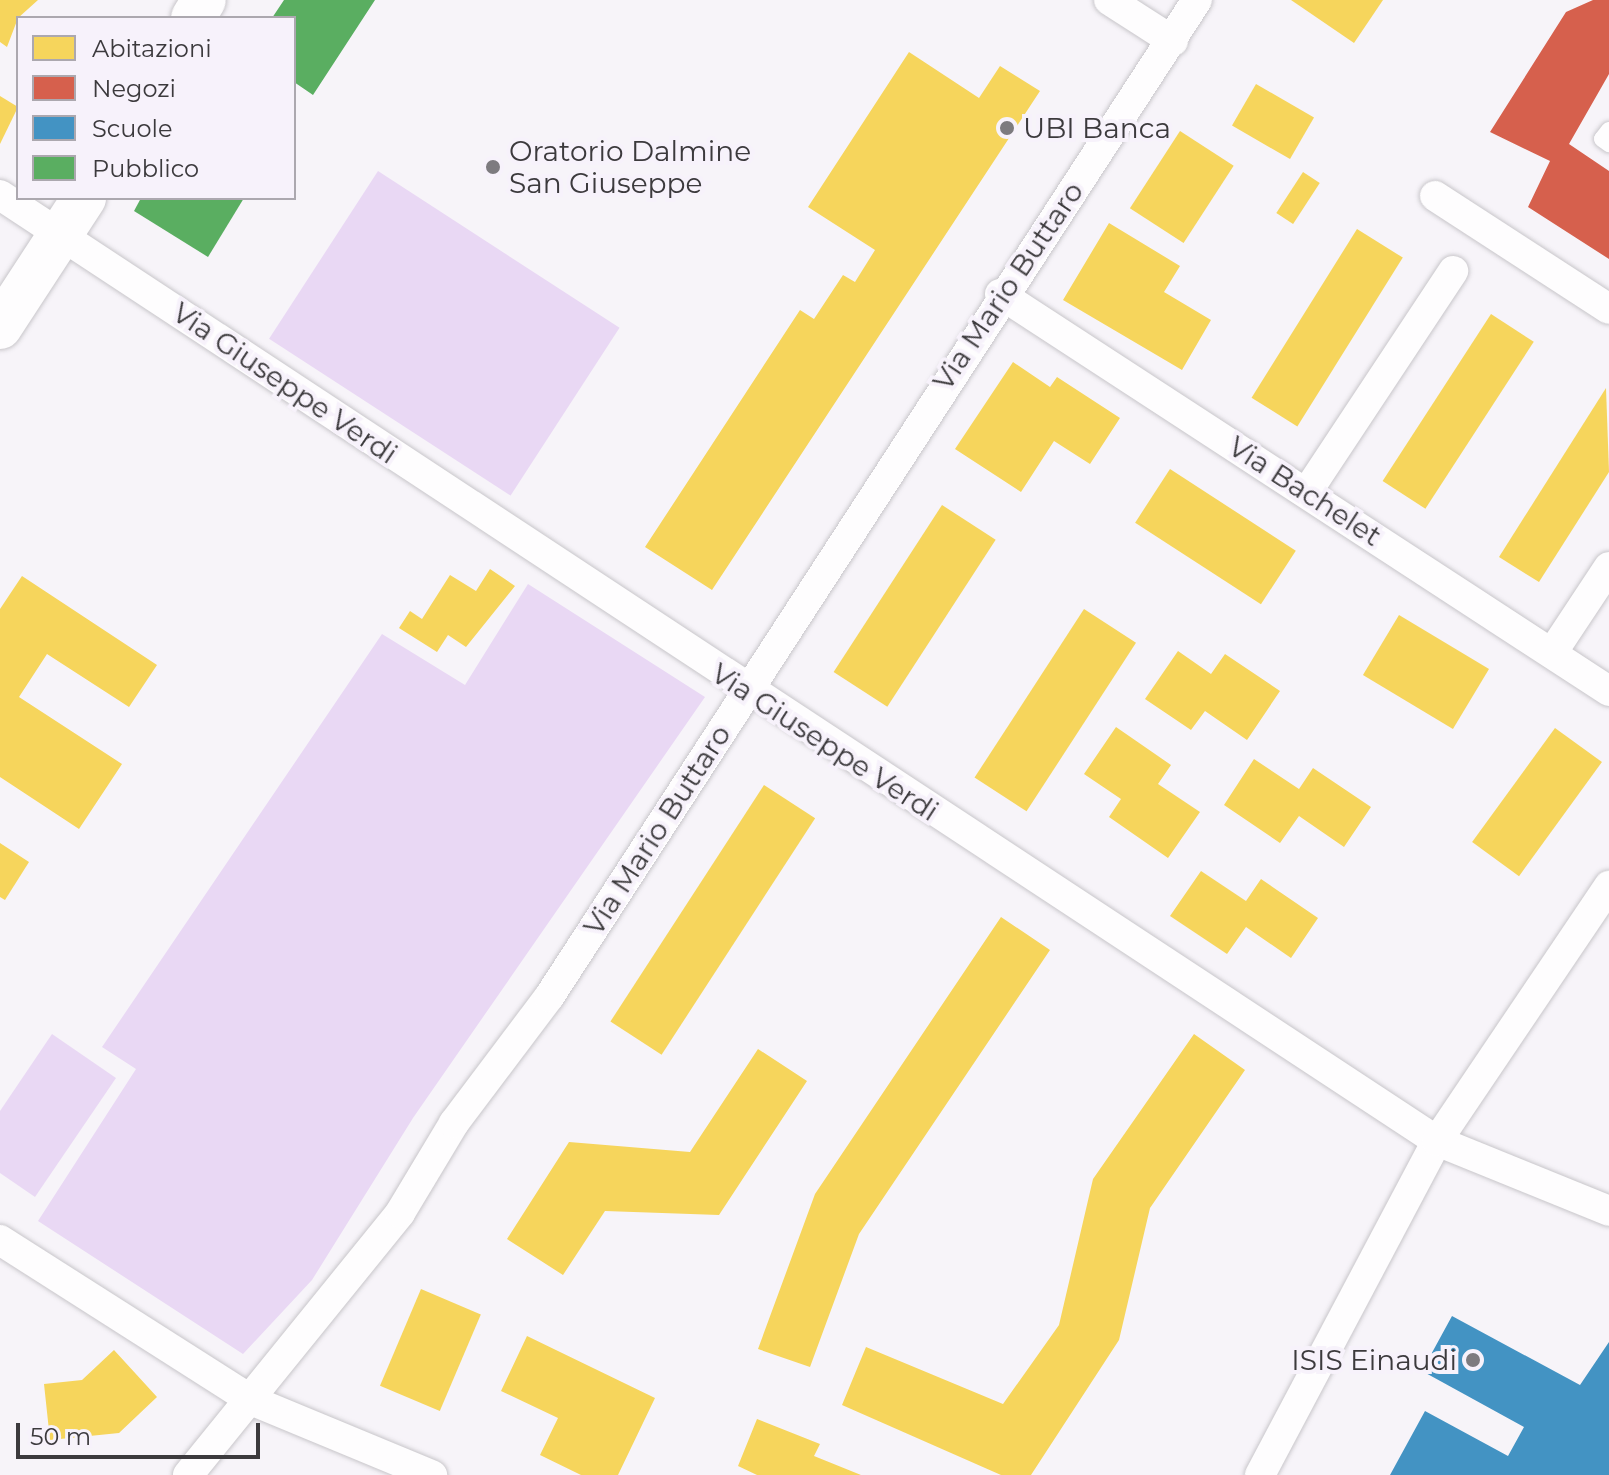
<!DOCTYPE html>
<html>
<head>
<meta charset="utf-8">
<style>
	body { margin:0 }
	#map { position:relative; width:1609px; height:1475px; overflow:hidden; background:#f7f4f9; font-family:Montserrat,sans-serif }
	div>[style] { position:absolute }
	.green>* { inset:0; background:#e9d8f4; transform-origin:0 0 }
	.homes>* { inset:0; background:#f6d55c; transform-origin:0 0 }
	.shops>* { inset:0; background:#d6604d }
	.schools>* { inset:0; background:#4393c3 }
	.public>* { inset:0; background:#5aae61 }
	.roads { filter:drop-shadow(0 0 2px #c8c6ca) drop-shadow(0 0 2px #c8c6ca) }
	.lane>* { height:16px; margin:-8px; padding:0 8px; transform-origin:8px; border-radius:8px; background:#fefdfe }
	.street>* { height:30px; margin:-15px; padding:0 15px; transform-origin:15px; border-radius:15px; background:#fefdfe }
	.secondary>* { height:44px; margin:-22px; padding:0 22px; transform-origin:22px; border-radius:22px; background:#fefdfe }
	.dots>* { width:22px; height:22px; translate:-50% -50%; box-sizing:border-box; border:4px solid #f7f2fb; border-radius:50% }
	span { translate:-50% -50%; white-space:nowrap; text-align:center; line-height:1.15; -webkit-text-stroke:8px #f7f2fb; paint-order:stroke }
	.poi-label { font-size:28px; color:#3c3a3d }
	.left { translate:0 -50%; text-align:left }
	.right { translate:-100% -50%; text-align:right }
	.street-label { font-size:28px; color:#3c3a3d }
	.legend { position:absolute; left:16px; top:16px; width:280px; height:184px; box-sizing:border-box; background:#f7f2fb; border:2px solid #aca8af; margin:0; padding:10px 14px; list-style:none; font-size:24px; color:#3c3a3d }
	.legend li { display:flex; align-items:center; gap:16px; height:40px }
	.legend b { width:40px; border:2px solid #aca8af }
	.scale { position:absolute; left:16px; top:1423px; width:244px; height:36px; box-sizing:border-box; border:4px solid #3c3a3d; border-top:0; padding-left:10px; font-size:24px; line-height:28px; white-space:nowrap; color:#3c3a3d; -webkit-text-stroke:6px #f7f2fb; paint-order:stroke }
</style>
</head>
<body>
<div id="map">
	<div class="green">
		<div style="left:378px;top:171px;width:288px;height:200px;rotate:33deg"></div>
		<div style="clip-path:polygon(528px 584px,705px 697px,413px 1118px,312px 1280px,243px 1354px,38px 1221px,136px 1069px,102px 1047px,382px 634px,465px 685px)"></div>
		<div style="clip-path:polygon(52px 1034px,116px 1078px,35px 1197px,0 1173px,0 1111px)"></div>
	</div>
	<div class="homes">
		<div style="clip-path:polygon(0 0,38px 0,18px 18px,7px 47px,0 42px)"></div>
		<div style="clip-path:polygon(1291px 0,1383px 0,1354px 43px)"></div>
		<div style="clip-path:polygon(909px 52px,979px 98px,1000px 66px,1040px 91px,712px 590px,645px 547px,800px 310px,814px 319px,843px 275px,855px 282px,875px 250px,808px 207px)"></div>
		<div style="left:1256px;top:84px;width:67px;height:48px;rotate:30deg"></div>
		<div style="clip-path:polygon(0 96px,18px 107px,0 144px)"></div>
		<div style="left:1180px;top:131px;width:64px;height:92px;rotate:33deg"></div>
		<div style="left:1303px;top:172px;width:20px;height:49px;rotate:33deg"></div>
		<div style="clip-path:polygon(1109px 223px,1180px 266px,1164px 292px,1211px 320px,1182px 370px,1063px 300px)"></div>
		<div style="left:1357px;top:229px;width:54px;height:199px;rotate:32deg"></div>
		<div style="left:1491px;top:314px;width:51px;height:199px;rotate:33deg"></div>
		<div style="clip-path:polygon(1013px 362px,1050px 387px,1057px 377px,1120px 418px,1090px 464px,1054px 441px,1021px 492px,955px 449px)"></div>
		<div style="clip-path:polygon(1606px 388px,1609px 472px,1539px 582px,1499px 557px)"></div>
		<div style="left:1170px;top:469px;width:150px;height:64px;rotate:33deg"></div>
		<div style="left:942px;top:505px;width:64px;height:199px;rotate:33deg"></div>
		<div style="clip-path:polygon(490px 569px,515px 586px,466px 647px,448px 635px,437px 652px,399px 628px,410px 611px,422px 619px,450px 575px,476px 591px)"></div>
		<div style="clip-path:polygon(22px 576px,157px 665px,129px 707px,47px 654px,19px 697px,122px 764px,79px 829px,0 777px,0 609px)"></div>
		<div style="left:1084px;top:609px;width:62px;height:201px;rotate:33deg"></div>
		<div style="left:1399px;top:615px;width:105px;height:70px;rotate:31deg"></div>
		<div style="clip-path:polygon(1178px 651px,1211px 674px,1225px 654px,1280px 691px,1247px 740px,1205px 711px,1191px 730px,1145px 699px)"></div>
		<div style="clip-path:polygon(1116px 727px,1171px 765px,1158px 784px,1200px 812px,1168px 858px,1109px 817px,1121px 799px,1084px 774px)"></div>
		<div style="left:1555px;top:728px;width:58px;height:141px;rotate:36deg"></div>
		<div style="clip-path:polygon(1254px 759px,1299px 789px,1313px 768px,1371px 807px,1344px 847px,1299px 816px,1280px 843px,1224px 805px)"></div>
		<div style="left:764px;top:785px;width:61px;height:282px;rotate:33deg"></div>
		<div style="clip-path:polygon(0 843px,29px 862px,5px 900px,0 897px)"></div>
		<div style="clip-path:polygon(1201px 871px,1246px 901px,1261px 879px,1318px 918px,1291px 958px,1246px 927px,1227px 954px,1170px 916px)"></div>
		<div style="clip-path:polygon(1001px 917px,1050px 950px,859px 1234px,810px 1367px,758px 1349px,815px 1194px)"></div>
		<div style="clip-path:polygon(1194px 1034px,1245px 1070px,1150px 1208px,1119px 1340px,1031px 1475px,1001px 1475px,842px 1405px,866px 1347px,1003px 1404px,1059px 1325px,1093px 1179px)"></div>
		<div style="clip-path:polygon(758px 1049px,807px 1081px,719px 1215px,605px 1211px,563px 1275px,507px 1239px,569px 1142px,690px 1152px)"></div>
		<div style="left:421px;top:1289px;width:65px;height:105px;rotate:23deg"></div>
		<div style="clip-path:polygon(527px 1336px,655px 1398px,618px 1475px,581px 1475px,540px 1455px,558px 1418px,501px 1391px)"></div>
		<div style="clip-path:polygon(114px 1350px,157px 1397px,119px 1433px,50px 1440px,44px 1384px,82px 1380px)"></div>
		<div style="clip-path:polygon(757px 1419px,820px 1444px,814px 1456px,861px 1475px,757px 1475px,738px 1466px)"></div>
	</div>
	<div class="shops">
		<div style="clip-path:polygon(1593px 0,1609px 0,1609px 74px,1569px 144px,1609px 171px,1609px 259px,1528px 207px,1550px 161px,1490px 132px,1566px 12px)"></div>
	</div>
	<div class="schools">
		<div style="clip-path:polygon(1452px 1316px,1580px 1385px,1609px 1342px,1609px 1475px,1390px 1475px,1425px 1411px,1508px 1456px,1524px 1427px,1422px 1371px)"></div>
	</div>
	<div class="public">
		<div style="clip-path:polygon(284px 0,375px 0,313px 95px,294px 82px,294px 18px,272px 18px)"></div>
		<div style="clip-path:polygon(141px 198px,244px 198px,208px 257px,134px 211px)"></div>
	</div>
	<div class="roads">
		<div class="lane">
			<div style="left:1609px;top:130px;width:11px;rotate:128deg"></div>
			<div style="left:1602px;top:139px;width:9px;rotate:36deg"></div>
		</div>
		<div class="street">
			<div style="left:1109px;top:0;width:76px;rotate:32.6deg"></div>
			<div style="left:0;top:195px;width:1720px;rotate:33.36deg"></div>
			<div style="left:1437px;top:1141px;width:186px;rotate:22.1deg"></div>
			<div style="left:1435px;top:196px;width:207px;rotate:33deg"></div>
			<div style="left:1000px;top:294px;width:727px;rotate:33.1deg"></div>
			<div style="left:1307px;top:492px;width:265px;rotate:-56.5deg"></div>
			<div style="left:1552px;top:653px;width:103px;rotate:-56.5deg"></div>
			<div style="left:0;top:1240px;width:300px;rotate:32.5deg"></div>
			<div style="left:253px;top:1401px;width:194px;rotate:22.5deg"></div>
			<div style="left:188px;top:1475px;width:337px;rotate:-51deg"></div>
			<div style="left:400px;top:1213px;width:105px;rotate:-59deg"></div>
			<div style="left:454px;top:1123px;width:158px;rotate:-53deg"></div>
			<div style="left:549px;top:997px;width:1189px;rotate:-56.98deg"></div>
			<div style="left:1260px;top:1475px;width:378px;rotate:-62.1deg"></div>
			<div style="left:1437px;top:1141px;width:308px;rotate:-56deg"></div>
		</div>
		<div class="secondary">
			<div style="left:193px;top:18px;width:21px;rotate:-59deg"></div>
			<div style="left:0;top:327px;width:154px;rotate:-56.9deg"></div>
		</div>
	</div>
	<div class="dots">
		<div style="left:1007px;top:128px;background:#7d7b7f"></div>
		<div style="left:493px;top:167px;background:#7d7b7f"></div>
		<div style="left:1473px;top:1360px;background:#7d7b7f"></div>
	</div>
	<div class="poi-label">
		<span class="left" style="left:1023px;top:128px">UBI Banca</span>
		<span class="left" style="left:509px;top:167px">Oratorio Dalmine<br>San Giuseppe</span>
		<span class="right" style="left:1457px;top:1360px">ISIS Einaudi</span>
	</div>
	<div class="street-label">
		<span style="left:1008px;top:286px;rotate:-56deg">Via Mario Buttaro</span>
		<span style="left:285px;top:383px;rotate:34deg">Via Giuseppe Verdi</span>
		<span style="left:1305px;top:491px;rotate:33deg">Via Bachelet</span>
		<span style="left:825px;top:742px;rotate:33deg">Via Giuseppe Verdi</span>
		<span style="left:657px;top:830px;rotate:-57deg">Via Mario Buttaro</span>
	</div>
	<ul class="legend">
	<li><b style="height:22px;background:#f6d55c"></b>Abitazioni</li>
	<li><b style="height:22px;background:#d6604d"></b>Negozi</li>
	<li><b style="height:22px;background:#4393c3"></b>Scuole</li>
	<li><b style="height:22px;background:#5aae61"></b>Pubblico</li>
	</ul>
	<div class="scale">50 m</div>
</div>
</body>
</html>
